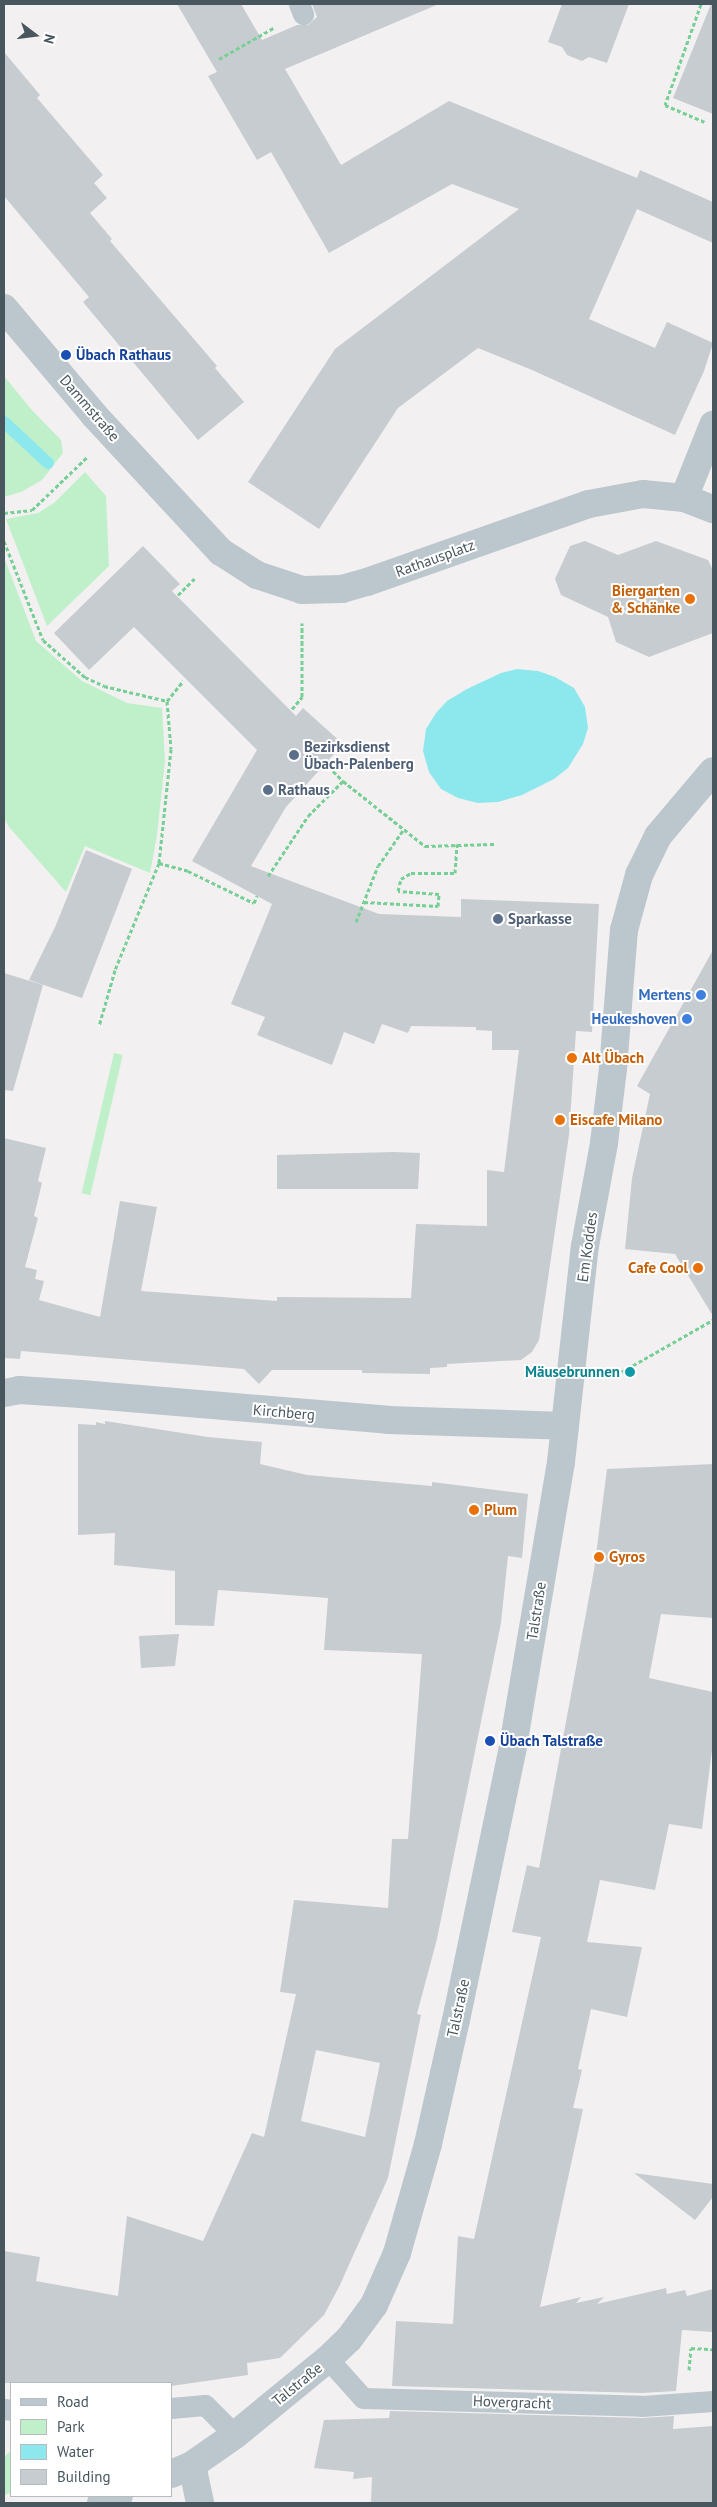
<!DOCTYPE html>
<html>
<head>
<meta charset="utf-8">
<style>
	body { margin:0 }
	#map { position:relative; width:717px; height:2507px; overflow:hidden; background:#f3f0f1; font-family:"PT Sans",sans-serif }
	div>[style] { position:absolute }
	.green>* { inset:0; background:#bff0ca; transform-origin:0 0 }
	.water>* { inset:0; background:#8ce8ed }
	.stream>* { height:12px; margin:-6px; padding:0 6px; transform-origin:6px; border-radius:6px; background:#8ce8ed }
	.building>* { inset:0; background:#c7ccd0 }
	.path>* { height:3px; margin-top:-1.5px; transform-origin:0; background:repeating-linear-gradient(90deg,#76cf95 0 4px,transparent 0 6.5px) }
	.service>* { height:21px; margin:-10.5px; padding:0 10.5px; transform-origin:10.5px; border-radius:10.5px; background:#bcc7cd }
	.minor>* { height:28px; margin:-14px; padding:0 14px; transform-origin:14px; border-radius:14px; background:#bcc7cd }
	.tertiary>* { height:28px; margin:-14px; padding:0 14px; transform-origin:14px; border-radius:14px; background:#bcc7cd }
	.dots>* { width:14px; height:14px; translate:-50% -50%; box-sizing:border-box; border:2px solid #fff; border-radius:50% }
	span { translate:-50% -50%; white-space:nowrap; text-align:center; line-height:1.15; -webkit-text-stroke:4px #fff; paint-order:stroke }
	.transit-label { font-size:15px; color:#164399; font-weight:700 }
	.left { translate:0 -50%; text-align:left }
	.street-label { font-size:15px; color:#48575e }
	.food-label { font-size:15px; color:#c56008; font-weight:700 }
	.right { translate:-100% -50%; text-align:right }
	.service-label { font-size:15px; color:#4e5e75; font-weight:700 }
	.shop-label { font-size:15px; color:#366cbe; font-weight:700 }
	.culture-label { font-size:15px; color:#0d838f; font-weight:700 }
	.frame { position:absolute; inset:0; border:5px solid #48575e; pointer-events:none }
	.legend { position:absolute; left:10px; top:2382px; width:162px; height:115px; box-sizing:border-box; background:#fff; border:1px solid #b6bcbf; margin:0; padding:6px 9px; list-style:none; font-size:15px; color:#48575e }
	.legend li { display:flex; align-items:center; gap:10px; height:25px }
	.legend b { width:25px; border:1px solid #b6bcbf }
	.north { position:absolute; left:10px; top:10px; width:50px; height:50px; -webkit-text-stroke:4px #fff; paint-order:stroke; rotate:105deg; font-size:14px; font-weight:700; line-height:20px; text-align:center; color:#48575e }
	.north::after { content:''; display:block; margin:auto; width:18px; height:22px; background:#48575e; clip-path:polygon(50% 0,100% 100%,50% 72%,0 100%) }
</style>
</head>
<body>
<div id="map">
	<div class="green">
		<div style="clip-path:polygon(4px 376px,31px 409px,61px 440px,63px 453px,42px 480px,21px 492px,4px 497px)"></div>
		<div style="clip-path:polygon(85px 472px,106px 496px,109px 566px,47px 626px,6px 519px,38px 513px,54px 503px)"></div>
		<div style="clip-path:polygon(4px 557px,36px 641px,82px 681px,127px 703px,162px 708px,165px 761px,157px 835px,150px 873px,85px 846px,66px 892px,9px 827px,4px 818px)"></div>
		<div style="left:114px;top:1053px;width:9px;height:144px;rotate:13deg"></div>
		<div style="clip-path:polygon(9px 2452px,11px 2453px,11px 2493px,4px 2495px,4px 2457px)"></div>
	</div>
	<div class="water">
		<div style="clip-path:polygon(517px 669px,538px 671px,555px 677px,574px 688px,585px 707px,588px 728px,583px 744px,568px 768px,554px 779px,522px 795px,498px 802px,478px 803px,458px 798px,441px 789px,429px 772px,423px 751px,426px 729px,436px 713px,447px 701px,467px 689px,501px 673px)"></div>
	</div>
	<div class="stream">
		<div style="left:4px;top:422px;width:60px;rotate:43deg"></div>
	</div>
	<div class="building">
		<div style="clip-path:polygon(177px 4px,241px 4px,262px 40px,297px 25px,308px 25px,317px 17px,312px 4px,439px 4px,285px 69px,341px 165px,449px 101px,637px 178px,640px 170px,713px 202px,713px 243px,637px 209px,589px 319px,655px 348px,667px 322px,713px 343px,704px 371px,675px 435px,532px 370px,478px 348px,398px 408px,319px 529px,248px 482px,335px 349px,519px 209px,452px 184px,329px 253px,271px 152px,257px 160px,208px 76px,217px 72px)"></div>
		<div style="clip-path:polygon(562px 4px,629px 4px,607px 63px,589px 57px,582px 61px,567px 55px,562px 47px,548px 42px)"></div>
		<div style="clip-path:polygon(711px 4px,713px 4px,713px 114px,673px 98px)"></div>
		<div style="clip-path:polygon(4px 52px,40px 95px,37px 98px,103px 175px,94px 183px,107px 198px,90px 213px,112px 239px,110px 241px,217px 366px,215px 368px,244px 402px,198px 440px,83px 302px,89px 297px,4px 196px)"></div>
		<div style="clip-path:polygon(585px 541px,618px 555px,656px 541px,708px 560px,713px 570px,713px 633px,649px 657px,616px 642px,608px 617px,561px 595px,555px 579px,570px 546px)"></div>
		<div style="clip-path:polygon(143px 546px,180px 584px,172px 591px,296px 716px,303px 708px,343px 744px,286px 807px,251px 866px,379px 914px,461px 917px,461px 899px,599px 904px,592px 1032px,576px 1031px,569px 1135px,539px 1340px,532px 1352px,521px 1360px,447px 1364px,447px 1367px,430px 1368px,430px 1374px,362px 1373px,362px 1370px,272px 1370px,259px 1384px,244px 1369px,21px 1351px,20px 1359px,4px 1358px,4px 1138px,46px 1148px,38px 1181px,42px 1183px,34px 1216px,38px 1218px,25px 1267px,37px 1270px,35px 1279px,44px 1281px,39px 1300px,100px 1317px,120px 1201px,157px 1207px,141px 1291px,277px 1301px,277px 1297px,411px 1298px,416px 1224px,487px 1226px,487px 1170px,504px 1172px,519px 1050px,492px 1050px,492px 1031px,476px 1030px,476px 1027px,411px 1026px,408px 1033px,382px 1024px,374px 1044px,344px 1032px,332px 1065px,257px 1035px,265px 1017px,231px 1004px,272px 904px,192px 861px,257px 750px,134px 627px,89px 670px,54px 633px)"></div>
		<div style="clip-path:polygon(86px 850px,132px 869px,82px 998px,29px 980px,56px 925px)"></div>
		<div style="clip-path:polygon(713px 950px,713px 1316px,675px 1254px,625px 1249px,632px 1178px,650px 1094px,637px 1086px)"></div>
		<div style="clip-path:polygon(4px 973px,43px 985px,13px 1091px,4px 1090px)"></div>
		<div style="clip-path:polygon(394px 1152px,420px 1153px,418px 1189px,277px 1189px,277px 1155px)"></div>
		<div style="clip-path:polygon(evenodd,105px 1421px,208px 1437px,262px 1442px,260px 1464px,307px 1475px,432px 1486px,432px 1482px,528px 1494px,522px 1558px,508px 1556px,501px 1623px,437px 1939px,417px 2014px,421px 2015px,388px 2178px,339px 2287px,324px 2315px,280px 2358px,247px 2363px,248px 2375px,171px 2386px,171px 2383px,4px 2383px,4px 2251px,40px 2257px,36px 2281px,118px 2296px,127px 2216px,203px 2241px,252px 2133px,264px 2137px,296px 1994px,280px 1992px,294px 1900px,388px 1908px,392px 1839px,408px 1839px,422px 1654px,324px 1650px,328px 1598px,218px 1590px,214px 1626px,175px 1625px,175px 1571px,114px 1565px,115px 1533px,78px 1535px,78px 1424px,96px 1425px,96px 1422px,105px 1424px,105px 1421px,316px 2050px,380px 2063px,365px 2137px,301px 2121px,316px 2050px)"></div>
		<div style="clip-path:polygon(713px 1464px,713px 1618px,661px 1614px,649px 1678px,713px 1692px,713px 1742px,702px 1829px,669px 1824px,655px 1890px,600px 1880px,587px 1942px,642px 1947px,627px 2017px,591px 2009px,578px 2069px,582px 2070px,573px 2108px,583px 2109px,540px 2307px,581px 2297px,576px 2303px,604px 2297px,597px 2304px,666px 2288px,667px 2294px,685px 2290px,687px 2296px,713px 2289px,713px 2332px,682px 2330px,676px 2391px,642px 2393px,392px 2386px,396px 2321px,453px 2324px,458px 2236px,474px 2239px,541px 1937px,512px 1932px,527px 1865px,539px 1868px,594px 1570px,607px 1469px)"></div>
		<div style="clip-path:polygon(179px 1634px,175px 1666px,141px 1668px,139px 1636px)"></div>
		<div style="clip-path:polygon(634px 2173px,713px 2184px,713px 2197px,695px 2220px)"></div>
		<div style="clip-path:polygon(390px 2411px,642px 2418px,674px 2416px,673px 2429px,713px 2426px,713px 2503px,371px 2503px,372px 2477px,353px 2479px,354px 2472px,314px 2468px,324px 2420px,389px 2418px)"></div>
	</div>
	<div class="path">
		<div style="left:701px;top:4px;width:107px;rotate:109.6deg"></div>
		<div style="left:665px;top:105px;width:43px;rotate:23deg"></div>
		<div style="left:219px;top:59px;width:64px;rotate:-29.7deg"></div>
		<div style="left:4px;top:513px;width:28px;rotate:-6deg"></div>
		<div style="left:32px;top:510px;width:76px;rotate:-43.9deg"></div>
		<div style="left:4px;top:541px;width:106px;rotate:68.5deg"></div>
		<div style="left:43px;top:640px;width:56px;rotate:41.4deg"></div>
		<div style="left:85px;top:677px;width:21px;rotate:25deg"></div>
		<div style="left:104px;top:686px;width:65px;rotate:13.4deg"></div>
		<div style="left:167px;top:701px;width:48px;rotate:85.2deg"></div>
		<div style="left:171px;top:749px;width:115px;rotate:96deg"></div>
		<div style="left:159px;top:863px;width:116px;rotate:112.4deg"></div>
		<div style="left:115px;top:970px;width:58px;rotate:105.9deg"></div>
		<div style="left:178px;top:595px;width:25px;rotate:-45deg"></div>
		<div style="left:167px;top:701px;width:26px;rotate:-51deg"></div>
		<div style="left:292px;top:709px;width:16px;rotate:-50deg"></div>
		<div style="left:302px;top:697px;width:74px;rotate:-90deg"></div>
		<div style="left:333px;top:771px;width:14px;rotate:45deg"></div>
		<div style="left:159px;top:863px;width:30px;rotate:15deg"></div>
		<div style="left:188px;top:871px;width:73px;rotate:25.9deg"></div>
		<div style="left:254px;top:903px;width:8px;rotate:-67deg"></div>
		<div style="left:268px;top:876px;width:72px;rotate:-56.3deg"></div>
		<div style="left:308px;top:816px;width:49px;rotate:-45deg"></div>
		<div style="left:343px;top:781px;width:105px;rotate:38.4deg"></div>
		<div style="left:425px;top:846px;width:69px;rotate:-1.7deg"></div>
		<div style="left:364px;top:902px;width:74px;rotate:3.1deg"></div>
		<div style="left:438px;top:906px;width:12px;rotate:-85deg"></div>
		<div style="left:439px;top:894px;width:41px;rotate:-175.8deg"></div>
		<div style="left:398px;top:891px;width:12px;rotate:-76deg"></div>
		<div style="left:401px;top:879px;width:12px;rotate:-31deg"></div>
		<div style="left:411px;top:873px;width:44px"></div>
		<div style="left:455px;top:873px;width:29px;rotate:-86deg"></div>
		<div style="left:356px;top:922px;width:60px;rotate:-68.6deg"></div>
		<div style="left:378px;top:866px;width:45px;rotate:-54.9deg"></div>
		<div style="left:606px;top:1374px;width:10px;rotate:6deg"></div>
		<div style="left:616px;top:1375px;width:112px;rotate:-29.6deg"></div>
		<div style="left:689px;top:2370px;width:22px;rotate:-85deg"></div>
		<div style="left:691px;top:2348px;width:22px;rotate:3deg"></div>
	</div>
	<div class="service">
		<div style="left:299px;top:4px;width:11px;rotate:68deg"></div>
		<div style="left:328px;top:2359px;width:52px;rotate:48.1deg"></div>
		<div style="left:363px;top:2398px;width:279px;rotate:1.6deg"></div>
		<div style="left:642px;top:2406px;width:71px;rotate:-4deg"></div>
		<div style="left:171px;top:2408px;width:34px;rotate:-5deg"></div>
		<div style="left:205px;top:2405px;width:42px;rotate:45deg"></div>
		<div style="left:4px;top:2409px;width:7px;rotate:8deg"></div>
	</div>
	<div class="minor">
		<div style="left:684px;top:498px;width:79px;rotate:-68.3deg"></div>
		<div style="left:4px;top:1393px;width:15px;rotate:-11deg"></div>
		<div style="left:19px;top:1390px;width:62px;rotate:3.7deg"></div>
		<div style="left:81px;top:1394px;width:308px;rotate:4.8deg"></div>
		<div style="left:388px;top:1420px;width:177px;rotate:1.9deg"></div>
		<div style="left:192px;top:2465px;width:39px;rotate:78deg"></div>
	</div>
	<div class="tertiary">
		<div style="left:4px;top:308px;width:140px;rotate:49.9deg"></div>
		<div style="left:94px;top:415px;width:187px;rotate:47.2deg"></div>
		<div style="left:221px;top:552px;width:43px;rotate:32.6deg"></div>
		<div style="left:257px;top:575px;width:47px;rotate:18.4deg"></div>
		<div style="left:302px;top:590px;width:40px;rotate:-1.4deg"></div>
		<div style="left:342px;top:589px;width:26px;rotate:-16deg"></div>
		<div style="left:367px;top:582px;width:235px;rotate:-19.4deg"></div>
		<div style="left:589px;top:504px;width:55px;rotate:-10.5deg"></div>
		<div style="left:643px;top:494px;width:41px;rotate:5.6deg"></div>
		<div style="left:684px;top:498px;width:31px;rotate:21deg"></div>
		<div style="left:171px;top:2474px;width:23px;rotate:-23deg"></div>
		<div style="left:192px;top:2465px;width:52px;rotate:-34.9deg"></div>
		<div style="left:235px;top:2435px;width:120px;rotate:-39.3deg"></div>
		<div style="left:328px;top:2359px;width:29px;rotate:-44deg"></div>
		<div style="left:349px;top:2339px;width:42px;rotate:-53.7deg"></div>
		<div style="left:374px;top:2305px;width:57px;rotate:-66.1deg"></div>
		<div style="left:397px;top:2253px;width:113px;rotate:-74.1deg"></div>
		<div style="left:428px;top:2144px;width:127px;rotate:-77.3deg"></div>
		<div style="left:456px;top:2020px;width:280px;rotate:-78.2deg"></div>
		<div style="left:513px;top:1746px;width:288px;rotate:-80.4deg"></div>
		<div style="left:561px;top:1462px;width:217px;rotate:-83.7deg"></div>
		<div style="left:585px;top:1246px;width:105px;rotate:-79.5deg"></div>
		<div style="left:604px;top:1143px;width:75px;rotate:-83.1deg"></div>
		<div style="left:613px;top:1069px;width:139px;rotate:-85.5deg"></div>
		<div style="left:624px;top:930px;width:57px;rotate:-74.7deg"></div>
		<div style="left:639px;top:875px;width:43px;rotate:-64deg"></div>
		<div style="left:658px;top:836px;width:85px;rotate:-49.8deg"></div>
		<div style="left:101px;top:2503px;width:19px;rotate:-21deg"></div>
	</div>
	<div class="dots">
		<div style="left:66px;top:355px;background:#1a4fb4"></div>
		<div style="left:690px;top:599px;background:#e8710a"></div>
		<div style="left:294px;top:755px;background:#5c6f8a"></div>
		<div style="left:268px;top:790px;background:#5c6f8a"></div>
		<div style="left:498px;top:919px;background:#5c6f8a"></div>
		<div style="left:701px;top:995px;background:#3f7fe0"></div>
		<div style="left:687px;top:1019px;background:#3f7fe0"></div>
		<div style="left:572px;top:1058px;background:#e8710a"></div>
		<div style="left:560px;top:1120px;background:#e8710a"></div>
		<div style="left:698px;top:1268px;background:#e8710a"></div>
		<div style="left:630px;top:1372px;background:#0f9aa8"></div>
		<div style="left:474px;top:1510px;background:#e8710a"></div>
		<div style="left:599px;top:1557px;background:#e8710a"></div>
		<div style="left:490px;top:1741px;background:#1a4fb4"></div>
	</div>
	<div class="transit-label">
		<span class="left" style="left:76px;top:355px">Übach Rathaus</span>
		<span class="left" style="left:500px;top:1741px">Übach Talstraße</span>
	</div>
	<div class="street-label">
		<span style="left:90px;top:408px;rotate:49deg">Dammstraße</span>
		<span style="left:435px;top:558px;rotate:-20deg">Rathausplatz</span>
		<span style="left:587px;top:1247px;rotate:-82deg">Em Koddes</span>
		<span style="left:284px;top:1412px;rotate:5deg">Kirchberg</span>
		<span style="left:536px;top:1611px;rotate:-81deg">Talstraße</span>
		<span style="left:458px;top:2008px;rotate:-78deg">Talstraße</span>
		<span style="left:297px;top:2384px;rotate:-39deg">Talstraße</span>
		<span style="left:512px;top:2402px;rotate:2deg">Hovergracht</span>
	</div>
	<div class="food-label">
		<span class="right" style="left:680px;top:599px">Biergarten<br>&amp; Schänke</span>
		<span class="left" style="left:582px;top:1058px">Alt Übach</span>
		<span class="left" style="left:570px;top:1120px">Eiscafe Milano</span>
		<span class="right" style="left:688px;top:1268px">Cafe Cool</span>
		<span class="left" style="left:484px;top:1510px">Plum</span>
		<span class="left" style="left:609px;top:1557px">Gyros</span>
	</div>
	<div class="service-label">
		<span class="left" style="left:304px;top:755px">Bezirksdienst<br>Übach-Palenberg</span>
		<span class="left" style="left:278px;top:790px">Rathaus</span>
		<span class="left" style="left:508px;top:919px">Sparkasse</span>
	</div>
	<div class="shop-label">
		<span class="right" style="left:691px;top:995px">Mertens</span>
		<span class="right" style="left:677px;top:1019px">Heukeshoven</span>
	</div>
	<div class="culture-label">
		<span class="right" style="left:620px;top:1372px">Mäusebrunnen</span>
	</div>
	<div class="frame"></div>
	<ul class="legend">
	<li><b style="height:6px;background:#bcc7cd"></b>Road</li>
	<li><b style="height:14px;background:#bff0ca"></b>Park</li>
	<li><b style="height:14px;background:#8ce8ed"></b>Water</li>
	<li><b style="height:14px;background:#c7ccd0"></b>Building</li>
	</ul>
	<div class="north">N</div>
</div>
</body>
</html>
